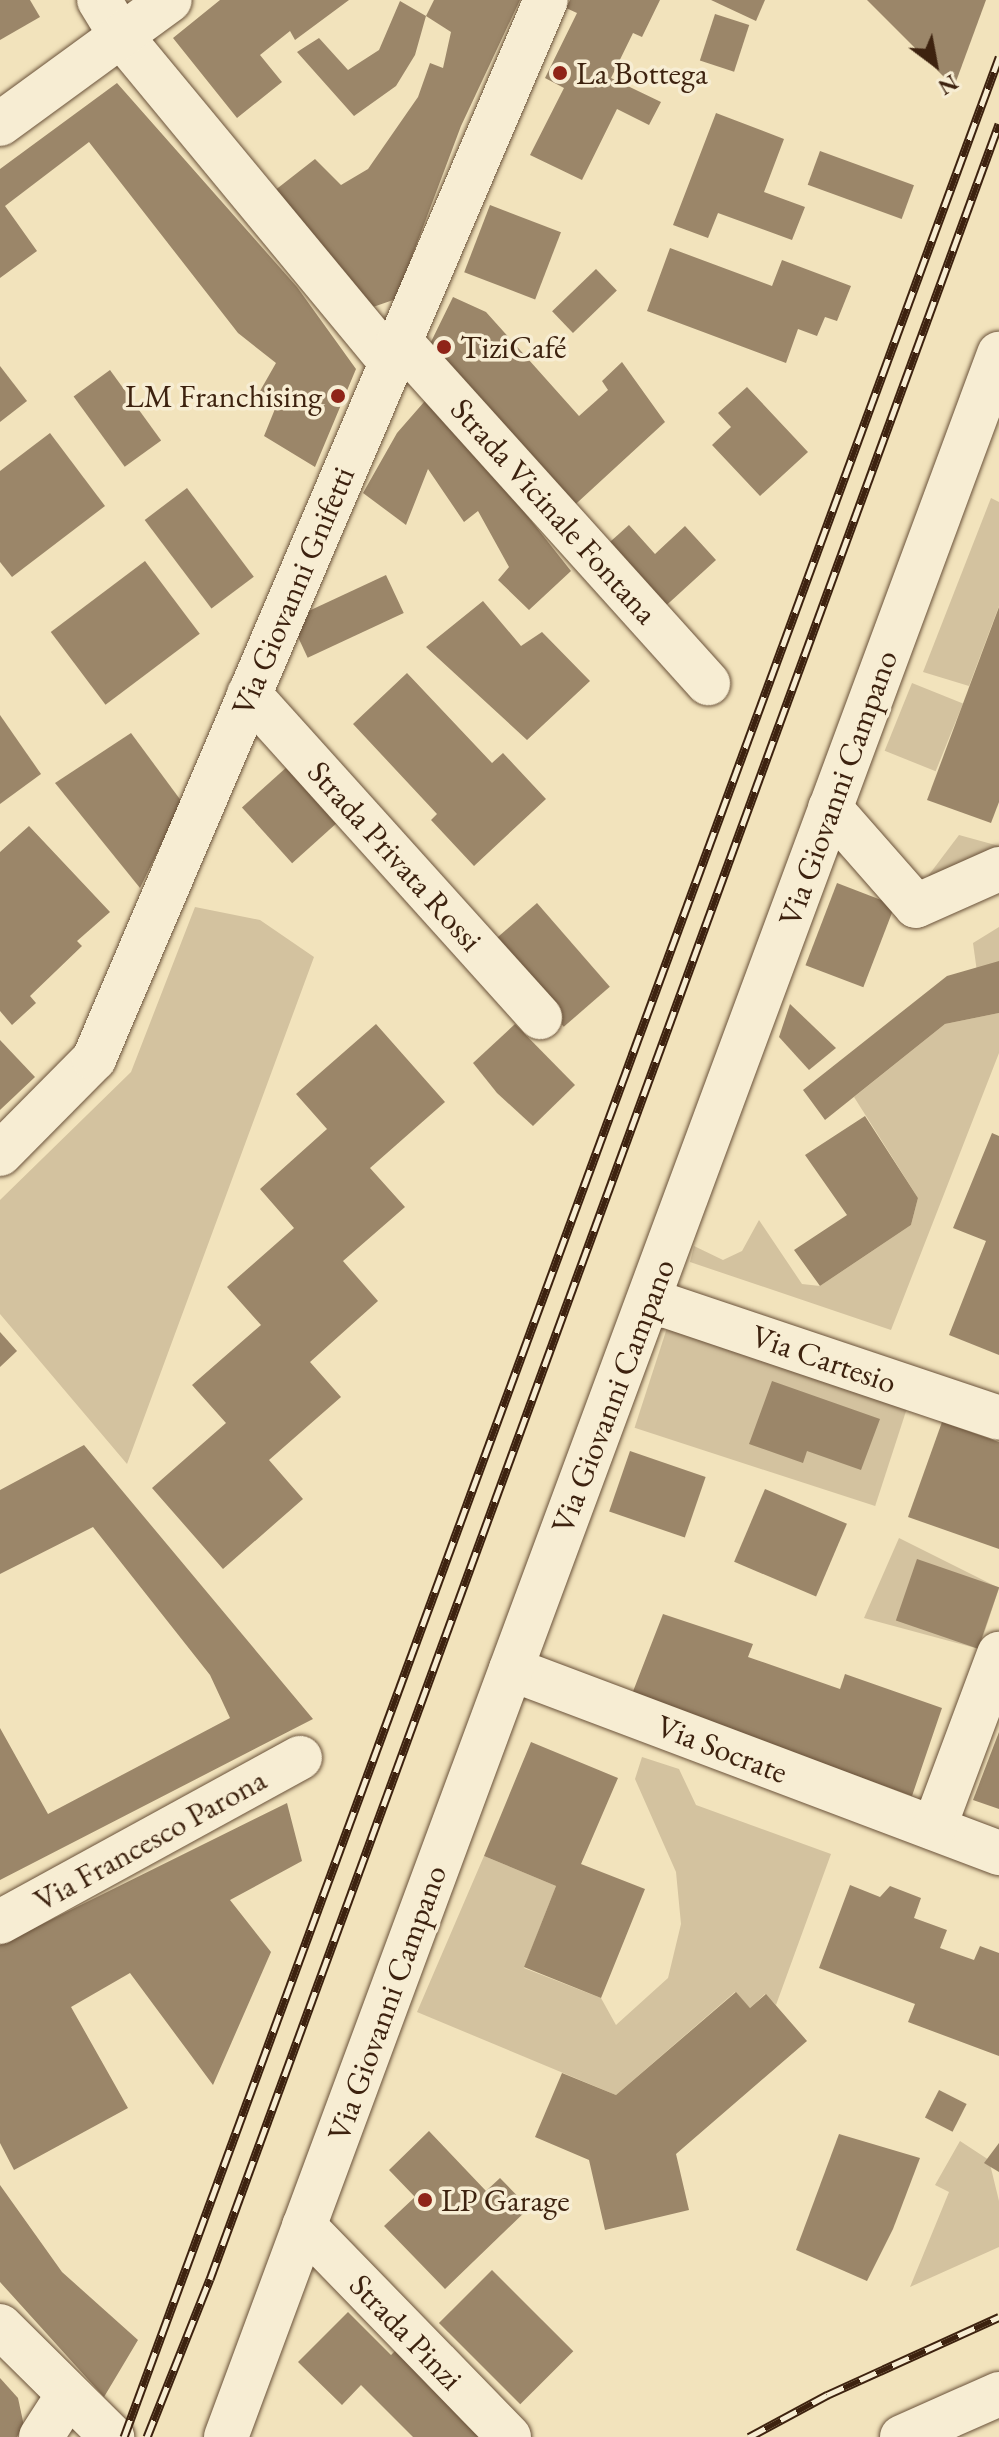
<!DOCTYPE html>
<html>
<head>
<meta charset="utf-8">
<style>
	body { margin:0 }
	#map { position:relative; width:999px; height:2437px; overflow:hidden; background:#f2e3bc; font-family:"EB Garamond",serif }
	div>[style] { position:absolute }
	.green>* { inset:0; background:#d3c29f; transform-origin:0 0 }
	.building>* { inset:0; background:#9b8669; transform-origin:0 0 }
	.roads { filter:drop-shadow(0 0 2px #6a523a) drop-shadow(0 0 2px #6a523a) }
	.minor>* { height:44px; margin:-22px; padding:0 22px; transform-origin:22px; border-radius:22px; background:#f7edd3 }
	.rail>* { height:9px; margin-top:-4.5px; transform-origin:0; background:repeating-linear-gradient(90deg,#f7edd3 0 18px,#3d220f 0 36px); box-sizing:border-box; border-block:2px solid #3d220f }
	.dots>* { width:22px; height:22px; translate:-50% -50%; box-sizing:border-box; border:4px solid #f7edd3; border-radius:50% }
	span { translate:-50% -50%; white-space:nowrap; text-align:center; line-height:1.15; -webkit-text-stroke:7px #f7edd3; paint-order:stroke }
	.poi-label { font-size:32px; color:#3d220f }
	.left { translate:0 -50%; text-align:left }
	.right { translate:-100% -50%; text-align:right }
	.street-label { font-size:32px; color:#3d220f }
	.north { position:absolute; left:895px; top:24px; width:80px; height:80px; -webkit-text-stroke:6px #f7edd3; paint-order:stroke; rotate:148deg; font-size:22px; font-weight:700; line-height:32px; text-align:center; color:#3d220f }
	.north::after { content:''; display:block; margin:auto; width:28px; height:36px; background:#3d220f; clip-path:polygon(50% 0,100% 100%,50% 72%,0 100%) }
</style>
</head>
<body>
<div id="map">
	<div class="green">
		<div style="clip-path:polygon(991px 498px,999px 502px,999px 606px,969px 686px,923px 672px)"></div>
		<div style="left:912px;top:683px;width:55px;height:73px;rotate:22deg"></div>
		<div style="clip-path:polygon(959px 835px,999px 846px,922px 884px)"></div>
		<div style="clip-path:polygon(195px 907px,260px 920px,314px 957px,127px 1464px,0 1314px,0 1200px,131px 1072px)"></div>
		<div style="clip-path:polygon(999px 927px,999px 970px,978px 979px,973px 943px)"></div>
		<div style="clip-path:polygon(999px 1013px,999px 1053px,891px 1330px,690px 1262px,694px 1246px,723px 1260px,742px 1251px,759px 1220px,802px 1284px,820px 1286px,911px 1225px,918px 1198px,854px 1097px,945px 1024px)"></div>
		<div style="left:667px;top:1328px;width:253px;height:105px;rotate:18deg"></div>
		<div style="clip-path:polygon(899px 1538px,999px 1588px,979px 1649px,864px 1618px)"></div>
		<div style="clip-path:polygon(642px 1757px,679px 1769px,696px 1805px,831px 1854px,776px 2005px,765px 1994px,750px 2008px,735px 1992px,616px 2095px,417px 2012px,484px 1856px,556px 1886px,524px 1968px,601px 1998px,616px 2025px,668px 1978px,681px 1924px,676px 1872px,635px 1779px)"></div>
		<div style="clip-path:polygon(960px 2141px,989px 2160px,999px 2201px,999px 2247px,910px 2287px,949px 2192px,935px 2185px)"></div>
	</div>
	<div class="building">
		<div style="clip-path:polygon(0 0,30px 0,40px 17px,0 40px)"></div>
		<div style="clip-path:polygon(220px 0,349px 0,295px 40px,290px 31px,260px 55px,282px 82px,237px 118px,173px 38px)"></div>
		<div style="clip-path:polygon(434px 0,520px 0,461px 126px,396px 299px,373px 307px,274px 191px,315px 159px,341px 185px,368px 169px,418px 97px,430px 63px,443px 68px,451px 32px,426px 16px,415px 55px,396px 86px,354px 116px,297px 52px,319px 38px,348px 70px,379px 50px,400px 1px,426px 16px)"></div>
		<div style="clip-path:polygon(570px 0,660px 0,642px 37px,633px 33px,611px 78px,661px 102px,649px 125px,617px 109px,582px 180px,530px 155px,564px 88px,545px 78px,577px 13px,566px 8px)"></div>
		<div style="clip-path:polygon(711px 0,765px 0,756px 21px)"></div>
		<div style="clip-path:polygon(867px 0,986px 0,954px 87px)"></div>
		<div style="left:715px;top:14px;width:36px;height:49px;rotate:18deg"></div>
		<div style="clip-path:polygon(117px 83px,297px 287px,356px 369px,315px 467px,264px 436px,279px 399px,260px 391px,276px 363px,238px 333px,89px 142px,5px 206px,37px 251px,0 278px,0 169px)"></div>
		<div style="clip-path:polygon(716px 113px,784px 139px,764px 192px,805px 207px,792px 240px,718px 213px,708px 238px,673px 225px)"></div>
		<div style="left:820px;top:151px;width:100px;height:36px;rotate:20deg"></div>
		<div style="left:490px;top:205px;width:76px;height:72px;rotate:21deg"></div>
		<div style="clip-path:polygon(670px 248px,772px 286px,782px 260px,851px 286px,837px 321px,825px 317px,817px 336px,798px 329px,786px 363px,647px 311px)"></div>
		<div style="left:596px;top:269px;width:30px;height:61px;rotate:46deg"></div>
		<div style="clip-path:polygon(453px 297px,486px 312px,579px 416px,608px 390px,602px 381px,622px 362px,665px 422px,566px 513px,428px 348px)"></div>
		<div style="clip-path:polygon(0 366px,27px 401px,0 422px)"></div>
		<div style="left:110px;top:370px;width:87px;height:45px;rotate:54deg"></div>
		<div style="clip-path:polygon(747px 387px,808px 452px,760px 496px,712px 445px,731px 427px,718px 413px)"></div>
		<div style="clip-path:polygon(431px 394px,571px 571px,529px 610px,498px 580px,509px 567px,478px 511px,464px 522px,428px 469px,406px 525px,363px 493px,397px 433px)"></div>
		<div style="clip-path:polygon(50px 433px,105px 506px,12px 577px,0 562px,0 471px)"></div>
		<div style="left:187px;top:488px;width:111px;height:53px;rotate:53deg"></div>
		<div style="clip-path:polygon(629px 525px,655px 554px,685px 526px,716px 560px,659px 612px,602px 549px)"></div>
		<div style="left:145px;top:561px;width:91px;height:118px;rotate:53deg"></div>
		<div style="left:386px;top:575px;width:42px;height:106px;rotate:65deg"></div>
		<div style="clip-path:polygon(483px 601px,521px 646px,542px 632px,590px 681px,527px 740px,426px 647px)"></div>
		<div style="clip-path:polygon(999px 607px,999px 802px,991px 823px,927px 800px)"></div>
		<div style="clip-path:polygon(407px 673px,492px 763px,503px 753px,546px 799px,474px 866px,431px 820px,437px 814px,353px 724px)"></div>
		<div style="clip-path:polygon(0 715px,41px 774px,0 804px)"></div>
		<div style="clip-path:polygon(131px 733px,182px 802px,140px 888px,55px 783px)"></div>
		<div style="left:288px;top:766px;width:75px;height:62px;rotate:48deg"></div>
		<div style="clip-path:polygon(29px 826px,110px 912px,77px 941px,82px 946px,30px 996px,36px 1003px,12px 1025px,0 1011px,0 852px)"></div>
		<div style="left:837px;top:883px;width:62px;height:88px;rotate:21deg"></div>
		<div style="left:537px;top:903px;width:111px;height:61px;rotate:49deg"></div>
		<div style="clip-path:polygon(999px 961px,999px 1013px,945px 1024px,825px 1120px,803px 1090px,947px 976px)"></div>
		<div style="clip-path:polygon(790px 1004px,836px 1048px,809px 1070px,779px 1037px)"></div>
		<div style="clip-path:polygon(376px 1024px,445px 1102px,370px 1168px,405px 1207px,343px 1261px,378px 1301px,310px 1362px,341px 1397px,269px 1460px,303px 1499px,223px 1569px,152px 1488px,226px 1423px,192px 1385px,261px 1325px,227px 1287px,294px 1228px,260px 1189px,327px 1129px,296px 1094px)"></div>
		<div style="clip-path:polygon(515px 1024px,575px 1085px,533px 1126px,497px 1093px,473px 1063px)"></div>
		<div style="clip-path:polygon(0 1040px,35px 1077px,0 1110px)"></div>
		<div style="clip-path:polygon(865px 1116px,918px 1198px,911px 1225px,820px 1286px,794px 1250px,847px 1215px,805px 1155px)"></div>
		<div style="clip-path:polygon(992px 1133px,999px 1136px,999px 1355px,949px 1335px,986px 1241px,953px 1228px)"></div>
		<div style="clip-path:polygon(0 1332px,17px 1351px,0 1367px)"></div>
		<div style="clip-path:polygon(772px 1381px,880px 1419px,861px 1470px,807px 1451px,803px 1463px,749px 1444px)"></div>
		<div style="clip-path:polygon(942px 1422px,999px 1442px,999px 1549px,908px 1517px)"></div>
		<div style="clip-path:polygon(84px 1445px,313px 1719px,0 1880px,0 1728px,48px 1814px,230px 1718px,210px 1675px,93px 1527px,0 1574px,0 1490px)"></div>
		<div style="left:630px;top:1451px;width:80px;height:64px;rotate:19deg"></div>
		<div style="left:765px;top:1489px;width:89px;height:79px;rotate:23deg"></div>
		<div style="left:917px;top:1559px;width:87px;height:65px;rotate:19deg"></div>
		<div style="clip-path:polygon(663px 1614px,753px 1644px,748px 1657px,840px 1689px,845px 1674px,942px 1708px,912px 1796px,632px 1694px)"></div>
		<div style="clip-path:polygon(999px 1732px,999px 1809px,973px 1800px)"></div>
		<div style="clip-path:polygon(531px 1742px,618px 1778px,581px 1864px,645px 1889px,601px 1998px,524px 1967px,556px 1886px,484px 1856px)"></div>
		<div style="clip-path:polygon(287px 1803px,302px 1861px,230px 1900px,271px 1952px,213px 2085px,130px 1973px,71px 2007px,128px 2108px,14px 2170px,0 2143px,0 1945px)"></div>
		<div style="clip-path:polygon(850px 1885px,880px 1897px,890px 1886px,921px 1898px,914px 1918px,947px 1930px,940px 1948px,974px 1960px,980px 1946px,999px 1953px,999px 2056px,908px 2022px,915px 2004px,819px 1968px)"></div>
		<div style="clip-path:polygon(736px 1992px,750px 2008px,766px 1994px,807px 2041px,676px 2154px,689px 2210px,605px 2230px,589px 2160px,535px 2137px,562px 2073px,616px 2095px)"></div>
		<div style="left:939px;top:2090px;width:31px;height:31px;rotate:27deg"></div>
		<div style="clip-path:polygon(429px 2131px,486px 2191px,500px 2178px,529px 2208px,445px 2289px,384px 2226px,415px 2197px,389px 2170px)"></div>
		<div style="clip-path:polygon(839px 2134px,920px 2158px,893px 2229px,867px 2281px,796px 2250px)"></div>
		<div style="clip-path:polygon(999px 2143px,999px 2172px,984px 2163px)"></div>
		<div style="clip-path:polygon(0 2185px,62px 2272px,138px 2340px,104px 2397px,0 2282px)"></div>
		<div style="left:492px;top:2270px;width:115px;height:75px;rotate:45deg"></div>
		<div style="clip-path:polygon(348px 2312px,391px 2355px,401px 2345px,493px 2437px,413px 2437px,361px 2385px,342px 2405px,298px 2362px)"></div>
		<div style="clip-path:polygon(0 2378px,18px 2398px,24px 2426px,17px 2437px,0 2437px)"></div>
	</div>
	<div class="roads">
		<div class="minor">
			<div style="left:99px;top:0;width:42px;rotate:58.6deg"></div>
			<div style="left:121px;top:36px;width:422px;rotate:50.4deg"></div>
			<div style="left:0;top:124px;width:210px;rotate:-36.1deg"></div>
			<div style="left:399px;top:340px;width:462px;rotate:48deg"></div>
			<div style="left:249px;top:694px;width:435px;rotate:48deg"></div>
			<div style="left:830px;top:808px;width:130px;rotate:48.7deg"></div>
			<div style="left:916px;top:906px;width:91px;rotate:-24deg"></div>
			<div style="left:0;top:1154px;width:134px;rotate:-45.3deg"></div>
			<div style="left:94px;top:1059px;width:1151px;rotate:-66.89deg"></div>
			<div style="left:649px;top:1300px;width:369px;rotate:18.6deg"></div>
			<div style="left:511px;top:1669px;width:522px;rotate:20.66deg"></div>
			<div style="left:934px;top:1828px;width:186px;rotate:-69.5deg"></div>
			<div style="left:0;top:1922px;width:342px;rotate:-28.7deg"></div>
			<div style="left:304px;top:2226px;width:294px;rotate:45.8deg"></div>
			<div style="left:0;top:2326px;width:158px;rotate:44.7deg"></div>
			<div style="left:41px;top:2437px;width:50px;rotate:-57.3deg"></div>
			<div style="left:226px;top:2437px;width:2222px;rotate:-69.64deg"></div>
			<div style="left:902px;top:2437px;width:106px;rotate:-23.9deg"></div>
		</div>
	</div>
	<div class="rail">
		<div style="left:124px;top:2437px;width:2536px;rotate:-69.81deg"></div>
		<div style="left:147px;top:2437px;width:170px;rotate:-68.3deg"></div>
		<div style="left:210px;top:2279px;width:2295px;rotate:-69.89deg"></div>
		<div style="left:749px;top:2437px;width:89px;rotate:-28.3deg"></div>
		<div style="left:827px;top:2395px;width:189px;rotate:-24.4deg"></div>
	</div>
	<div class="dots">
		<div style="left:560px;top:73px;background:#8f2418"></div>
		<div style="left:444px;top:347px;background:#8f2418"></div>
		<div style="left:338px;top:396px;background:#8f2418"></div>
		<div style="left:425px;top:2200px;background:#8f2418"></div>
	</div>
	<div class="poi-label">
		<span class="left" style="left:576px;top:73px">La Bottega</span>
		<span class="left" style="left:460px;top:347px">TiziCafé</span>
		<span class="right" style="left:322px;top:396px">LM Franchising</span>
		<span class="left" style="left:441px;top:2200px">LP Garage</span>
	</div>
	<div class="street-label">
		<span style="left:554px;top:511px;rotate:48deg">Strada Vicinale Fontana</span>
		<span style="left:293px;top:591px;rotate:-67deg">Via Giovanni Gnifetti</span>
		<span style="left:838px;top:788px;rotate:-70deg">Via Giovanni Campano</span>
		<span style="left:395px;top:856px;rotate:48deg">Strada Privata Rossi</span>
		<span style="left:824px;top:1359px;rotate:19deg">Via Cartesio</span>
		<span style="left:613px;top:1396px;rotate:-69deg">Via Giovanni Campano</span>
		<span style="left:722px;top:1749px;rotate:21deg">Via Socrate</span>
		<span style="left:150px;top:1840px;rotate:-29deg">Via Francesco Parona</span>
		<span style="left:387px;top:2003px;rotate:-70deg">Via Giovanni Campano</span>
		<span style="left:406px;top:2332px;rotate:46deg">Strada Pinzi</span>
	</div>
	<div class="north">N</div>
</div>
</body>
</html>
